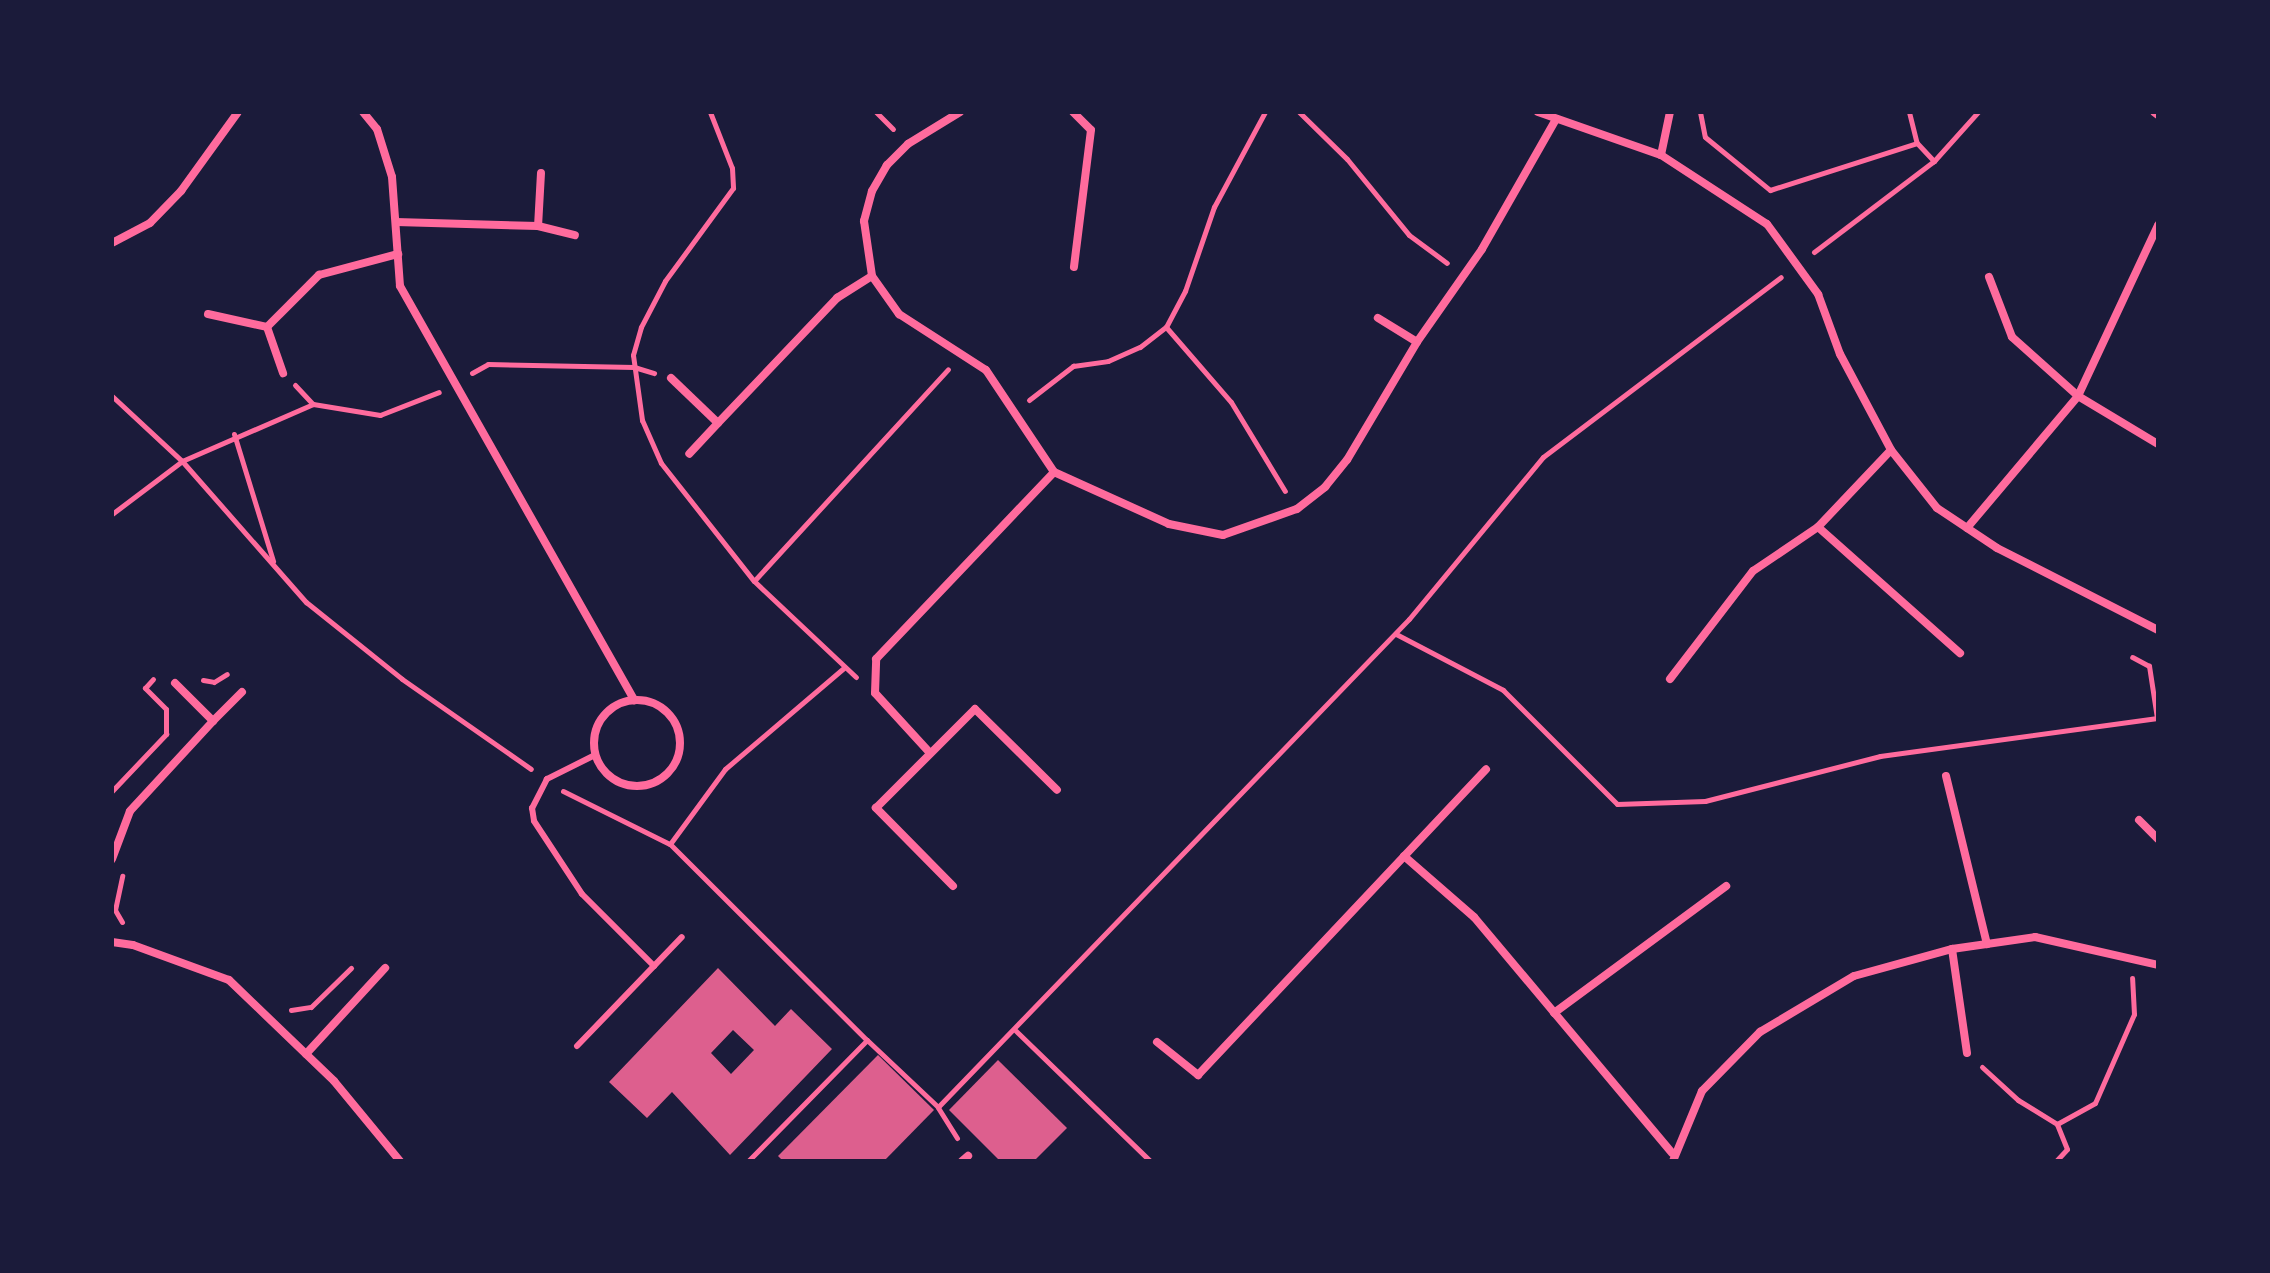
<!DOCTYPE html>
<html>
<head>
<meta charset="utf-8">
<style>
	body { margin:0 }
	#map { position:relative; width:2270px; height:1273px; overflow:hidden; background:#1b1b3a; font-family:"Source Serif 4",serif }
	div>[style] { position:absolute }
	.building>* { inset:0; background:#dd5f8e }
	.path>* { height:5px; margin:-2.5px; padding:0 2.5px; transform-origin:2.5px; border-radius:2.5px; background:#ff6b9d }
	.service>* { height:6px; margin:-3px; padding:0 3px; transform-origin:3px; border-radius:3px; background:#ff6b9d }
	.minor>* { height:8px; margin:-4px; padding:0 4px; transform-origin:4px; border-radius:4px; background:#ff6b9d }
	.minor>.ring { margin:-4px; padding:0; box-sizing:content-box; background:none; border:8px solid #ff6b9d; border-radius:50% }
	span { translate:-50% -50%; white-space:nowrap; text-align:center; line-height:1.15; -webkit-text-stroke:8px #1b1b3a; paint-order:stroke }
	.frame { position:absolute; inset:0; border:114px solid #1b1b3a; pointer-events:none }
</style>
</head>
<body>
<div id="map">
	<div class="building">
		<div style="clip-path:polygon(evenodd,718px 968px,775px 1026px,791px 1009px,832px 1049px,730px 1155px,672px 1092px,647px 1118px,609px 1082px,718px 968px,733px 1030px,754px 1050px,731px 1074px,711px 1053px,733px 1030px)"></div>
		<div style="clip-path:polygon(878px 1055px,934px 1110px,884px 1161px,783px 1161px,778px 1156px)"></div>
		<div style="clip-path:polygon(998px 1060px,1067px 1128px,1034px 1161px,1000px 1161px,949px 1110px)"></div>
	</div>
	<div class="path">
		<div style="left:710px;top:112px;width:60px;rotate:68.6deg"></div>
		<div style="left:732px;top:168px;width:20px;rotate:87deg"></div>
		<div style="left:733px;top:188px;width:115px;rotate:126.2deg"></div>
		<div style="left:665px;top:281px;width:52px;rotate:117.6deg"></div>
		<div style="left:641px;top:327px;width:29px;rotate:106deg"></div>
		<div style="left:633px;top:355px;width:66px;rotate:82.1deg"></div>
		<div style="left:642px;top:420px;width:47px;rotate:66.2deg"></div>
		<div style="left:661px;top:463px;width:150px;rotate:51.8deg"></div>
		<div style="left:754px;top:581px;width:140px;rotate:43.3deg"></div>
		<div style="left:876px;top:112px;width:24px;rotate:45deg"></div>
		<div style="left:1299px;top:112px;width:67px;rotate:44.4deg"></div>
		<div style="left:1347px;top:159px;width:98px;rotate:50.8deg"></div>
		<div style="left:1409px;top:235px;width:47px;rotate:36.4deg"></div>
		<div style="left:1700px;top:112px;width:25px;rotate:79deg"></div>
		<div style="left:1705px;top:137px;width:84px;rotate:39.2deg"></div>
		<div style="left:1770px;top:190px;width:154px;rotate:-17.7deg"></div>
		<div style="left:1909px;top:112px;width:32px;rotate:76deg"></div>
		<div style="left:1917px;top:143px;width:25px;rotate:47deg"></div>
		<div style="left:1814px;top:252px;width:151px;rotate:-37.2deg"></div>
		<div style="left:1934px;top:161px;width:66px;rotate:-48.1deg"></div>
		<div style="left:1166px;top:327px;width:41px;rotate:-62.2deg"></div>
		<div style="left:1185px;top:291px;width:89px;rotate:-71deg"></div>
		<div style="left:1214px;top:207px;width:108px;rotate:-61.8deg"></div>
		<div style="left:472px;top:373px;width:18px;rotate:-29deg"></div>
		<div style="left:488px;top:364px;width:146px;rotate:1.2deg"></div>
		<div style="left:634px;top:367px;width:21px;rotate:17deg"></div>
		<div style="left:295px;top:385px;width:26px;rotate:47deg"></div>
		<div style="left:112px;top:396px;width:96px;rotate:42.9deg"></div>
		<div style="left:182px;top:461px;width:188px;rotate:48.7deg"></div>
		<div style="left:306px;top:602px;width:123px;rotate:38.7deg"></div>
		<div style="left:402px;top:679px;width:157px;rotate:34.9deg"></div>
		<div style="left:1029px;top:400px;width:56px;rotate:-37.7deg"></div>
		<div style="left:1073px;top:366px;width:35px;rotate:-8deg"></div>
		<div style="left:1108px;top:361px;width:35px;rotate:-24deg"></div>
		<div style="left:1140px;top:347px;width:33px;rotate:-38deg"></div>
		<div style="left:1166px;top:327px;width:99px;rotate:49.1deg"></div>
		<div style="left:1231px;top:402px;width:104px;rotate:58.8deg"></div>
		<div style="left:234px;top:434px;width:133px;rotate:72.9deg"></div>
		<div style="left:112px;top:514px;width:88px;rotate:-37.1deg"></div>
		<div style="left:182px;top:461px;width:143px;rotate:-23.5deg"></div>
		<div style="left:313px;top:404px;width:68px;rotate:9.3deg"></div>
		<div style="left:380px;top:415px;width:63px;rotate:-21.3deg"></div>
		<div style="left:754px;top:581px;width:287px;rotate:-47.5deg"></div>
		<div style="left:1396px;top:634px;width:121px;rotate:27.6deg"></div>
		<div style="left:1503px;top:690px;width:161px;rotate:45deg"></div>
		<div style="left:1617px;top:804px;width:88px;rotate:-2deg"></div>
		<div style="left:1705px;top:801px;width:181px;rotate:-14.4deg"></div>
		<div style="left:1880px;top:756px;width:280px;rotate:-7.8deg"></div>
		<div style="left:2157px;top:718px;width:53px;rotate:-98.7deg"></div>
		<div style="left:2149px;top:666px;width:19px;rotate:-152deg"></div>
		<div style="left:203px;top:680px;width:11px;rotate:10deg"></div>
		<div style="left:214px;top:682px;width:15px;rotate:-32deg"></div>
		<div style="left:112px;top:791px;width:79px;rotate:-46.5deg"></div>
		<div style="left:166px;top:734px;width:25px;rotate:-90deg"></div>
		<div style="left:166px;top:709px;width:30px;rotate:-135deg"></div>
		<div style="left:145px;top:688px;width:12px;rotate:-48deg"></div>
		<div style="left:563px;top:791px;width:119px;rotate:26.4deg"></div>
		<div style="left:670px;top:844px;width:278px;rotate:44.9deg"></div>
		<div style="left:867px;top:1040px;width:170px;rotate:134.5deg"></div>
		<div style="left:670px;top:844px;width:93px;rotate:-53.7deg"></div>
		<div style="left:725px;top:769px;width:157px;rotate:-40.4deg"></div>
		<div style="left:122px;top:922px;width:14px;rotate:-120deg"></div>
		<div style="left:115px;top:910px;width:35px;rotate:-78deg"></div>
		<div style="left:291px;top:1010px;width:20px;rotate:-9deg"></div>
		<div style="left:311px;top:1007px;width:56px;rotate:-44.3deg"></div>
		<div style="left:1016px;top:1031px;width:187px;rotate:44.1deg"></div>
		<div style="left:867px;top:1040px;width:98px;rotate:43.3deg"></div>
		<div style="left:1982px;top:1067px;width:49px;rotate:42.5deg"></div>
		<div style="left:2018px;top:1100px;width:46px;rotate:31.6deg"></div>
		<div style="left:957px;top:1138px;width:36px;rotate:-122deg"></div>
		<div style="left:938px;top:1107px;width:678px;rotate:-46.02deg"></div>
		<div style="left:1409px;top:619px;width:210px;rotate:-50.4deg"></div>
		<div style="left:1543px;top:457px;width:298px;rotate:-37.1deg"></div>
		<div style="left:2056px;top:1161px;width:16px;rotate:-47deg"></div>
		<div style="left:2067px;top:1149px;width:27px;rotate:-112deg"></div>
		<div style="left:2057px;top:1124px;width:43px;rotate:-28.9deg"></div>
		<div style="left:2095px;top:1103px;width:97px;rotate:-66.3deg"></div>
		<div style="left:2134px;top:1014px;width:36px;rotate:-93deg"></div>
	</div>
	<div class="service">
		<div style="left:595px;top:755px;width:54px;rotate:153.4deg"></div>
		<div style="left:547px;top:779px;width:33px;rotate:117deg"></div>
		<div style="left:532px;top:808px;width:13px;rotate:81deg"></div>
		<div style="left:534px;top:821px;width:87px;rotate:56.7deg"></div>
		<div style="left:582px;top:894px;width:102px;rotate:45deg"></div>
		<div style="left:577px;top:1046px;width:151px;rotate:-46.1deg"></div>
	</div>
	<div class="minor">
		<div style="left:363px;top:112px;width:22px;rotate:51deg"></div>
		<div style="left:377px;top:129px;width:50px;rotate:72.6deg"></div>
		<div style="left:392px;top:177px;width:109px;rotate:85.8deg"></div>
		<div style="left:400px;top:286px;width:476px;rotate:60.5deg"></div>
		<div style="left:960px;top:112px;width:61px;rotate:148.4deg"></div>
		<div style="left:908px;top:144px;width:30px;rotate:135deg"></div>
		<div style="left:887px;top:165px;width:30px;rotate:120deg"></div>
		<div style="left:872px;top:191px;width:31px;rotate:105deg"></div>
		<div style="left:864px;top:221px;width:56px;rotate:81.7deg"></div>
		<div style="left:872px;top:276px;width:47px;rotate:54.6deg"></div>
		<div style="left:899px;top:314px;width:103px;rotate:32.8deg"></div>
		<div style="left:986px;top:370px;width:123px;rotate:56.3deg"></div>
		<div style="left:1054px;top:472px;width:126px;rotate:24.3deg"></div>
		<div style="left:1169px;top:524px;width:55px;rotate:11.5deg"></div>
		<div style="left:1223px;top:535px;width:78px;rotate:-19.4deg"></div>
		<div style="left:1297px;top:509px;width:36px;rotate:-38deg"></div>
		<div style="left:1325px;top:487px;width:35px;rotate:-51deg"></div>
		<div style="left:1347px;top:460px;width:137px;rotate:-59.3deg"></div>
		<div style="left:1417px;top:342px;width:46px;rotate:-148.4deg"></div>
		<div style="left:1073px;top:112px;width:25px;rotate:45deg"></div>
		<div style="left:1091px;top:130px;width:138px;rotate:97.1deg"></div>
		<div style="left:1538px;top:112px;width:130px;rotate:19.3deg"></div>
		<div style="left:1661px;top:155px;width:126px;rotate:33.1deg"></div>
		<div style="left:1767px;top:224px;width:87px;rotate:53.9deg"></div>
		<div style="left:1818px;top:294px;width:64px;rotate:69.9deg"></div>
		<div style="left:1840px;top:354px;width:109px;rotate:62deg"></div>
		<div style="left:1891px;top:450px;width:74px;rotate:51.6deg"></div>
		<div style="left:1937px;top:508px;width:72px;rotate:33.7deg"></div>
		<div style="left:1997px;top:548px;width:181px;rotate:27deg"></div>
		<div style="left:2154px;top:112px;width:5px;rotate:37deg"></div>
		<div style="left:1661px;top:155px;width:44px;rotate:-78.2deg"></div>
		<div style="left:541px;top:173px;width:53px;rotate:93.2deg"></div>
		<div style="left:538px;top:226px;width:38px;rotate:14deg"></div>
		<div style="left:396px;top:222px;width:142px;rotate:1.6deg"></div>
		<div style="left:112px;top:243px;width:43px;rotate:-27.8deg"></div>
		<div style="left:150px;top:223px;width:45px;rotate:-45.9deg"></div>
		<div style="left:181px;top:191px;width:97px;rotate:-54.2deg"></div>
		<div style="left:1989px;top:277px;width:64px;rotate:69deg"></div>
		<div style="left:2012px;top:337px;width:89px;rotate:41.8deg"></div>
		<div style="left:2078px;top:396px;width:93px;rotate:31deg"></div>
		<div style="left:208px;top:314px;width:60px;rotate:12.4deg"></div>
		<div style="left:267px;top:327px;width:49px;rotate:70.8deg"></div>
		<div style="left:267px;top:327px;width:74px;rotate:-45deg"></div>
		<div style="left:319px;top:275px;width:82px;rotate:-14.9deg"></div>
		<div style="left:1417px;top:342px;width:113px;rotate:-55deg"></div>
		<div style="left:1482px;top:249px;width:147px;rotate:-60.3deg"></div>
		<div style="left:671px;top:378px;width:65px;rotate:43.8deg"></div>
		<div style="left:718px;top:423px;width:42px;rotate:133.1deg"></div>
		<div style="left:718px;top:423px;width:173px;rotate:-46.4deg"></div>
		<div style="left:837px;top:298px;width:41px;rotate:-32.2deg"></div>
		<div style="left:1818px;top:527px;width:190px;rotate:41.6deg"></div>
		<div style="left:1967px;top:528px;width:172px;rotate:-49.9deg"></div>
		<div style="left:2078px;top:396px;width:189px;rotate:-64.9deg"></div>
		<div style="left:1670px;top:679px;width:136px;rotate:-52.5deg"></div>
		<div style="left:1753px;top:571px;width:78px;rotate:-34.1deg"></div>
		<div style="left:1818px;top:527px;width:106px;rotate:-46.5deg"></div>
		<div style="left:175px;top:683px;width:54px;rotate:45deg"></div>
		<div style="left:213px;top:721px;width:41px;rotate:-45deg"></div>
		<div class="ring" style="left:594px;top:700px;width:78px;height:78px"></div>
		<div style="left:930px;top:753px;width:81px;rotate:-132.5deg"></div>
		<div style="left:875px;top:693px;width:34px;rotate:-88deg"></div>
		<div style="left:876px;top:659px;width:258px;rotate:-46.4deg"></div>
		<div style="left:1946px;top:776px;width:173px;rotate:76.3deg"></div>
		<div style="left:2139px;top:820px;width:27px;rotate:45deg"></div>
		<div style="left:1404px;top:856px;width:93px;rotate:41.1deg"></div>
		<div style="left:1474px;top:917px;width:308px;rotate:50deg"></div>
		<div style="left:112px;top:859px;width:51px;rotate:-69.4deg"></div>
		<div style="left:130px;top:811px;width:122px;rotate:-47.3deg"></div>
		<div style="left:953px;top:886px;width:110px;rotate:-134.6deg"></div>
		<div style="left:876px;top:808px;width:140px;rotate:-45deg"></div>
		<div style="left:975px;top:709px;width:115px;rotate:44.6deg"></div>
		<div style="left:112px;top:942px;width:21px;rotate:8deg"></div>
		<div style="left:133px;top:945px;width:102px;rotate:20deg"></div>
		<div style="left:229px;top:980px;width:146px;rotate:43.9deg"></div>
		<div style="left:334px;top:1081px;width:104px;rotate:50.5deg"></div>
		<div style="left:1952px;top:949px;width:105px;rotate:81.8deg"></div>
		<div style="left:1554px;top:1013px;width:214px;rotate:-36.4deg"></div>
		<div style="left:1157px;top:1042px;width:53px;rotate:38.8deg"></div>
		<div style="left:1198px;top:1075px;width:420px;rotate:-46.7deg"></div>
		<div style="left:306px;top:1054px;width:117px;rotate:-47.4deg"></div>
		<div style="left:962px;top:1161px;width:8px;rotate:-40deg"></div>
		<div style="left:1673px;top:1161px;width:76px;rotate:-67.5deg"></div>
		<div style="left:1702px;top:1091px;width:83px;rotate:-45.5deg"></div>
		<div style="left:1760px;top:1032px;width:109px;rotate:-30.8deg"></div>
		<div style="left:1854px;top:976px;width:102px;rotate:-15.4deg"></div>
		<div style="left:1952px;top:949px;width:84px;rotate:-8.2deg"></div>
		<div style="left:2035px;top:937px;width:126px;rotate:12.8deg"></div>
	</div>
	<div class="frame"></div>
</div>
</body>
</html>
